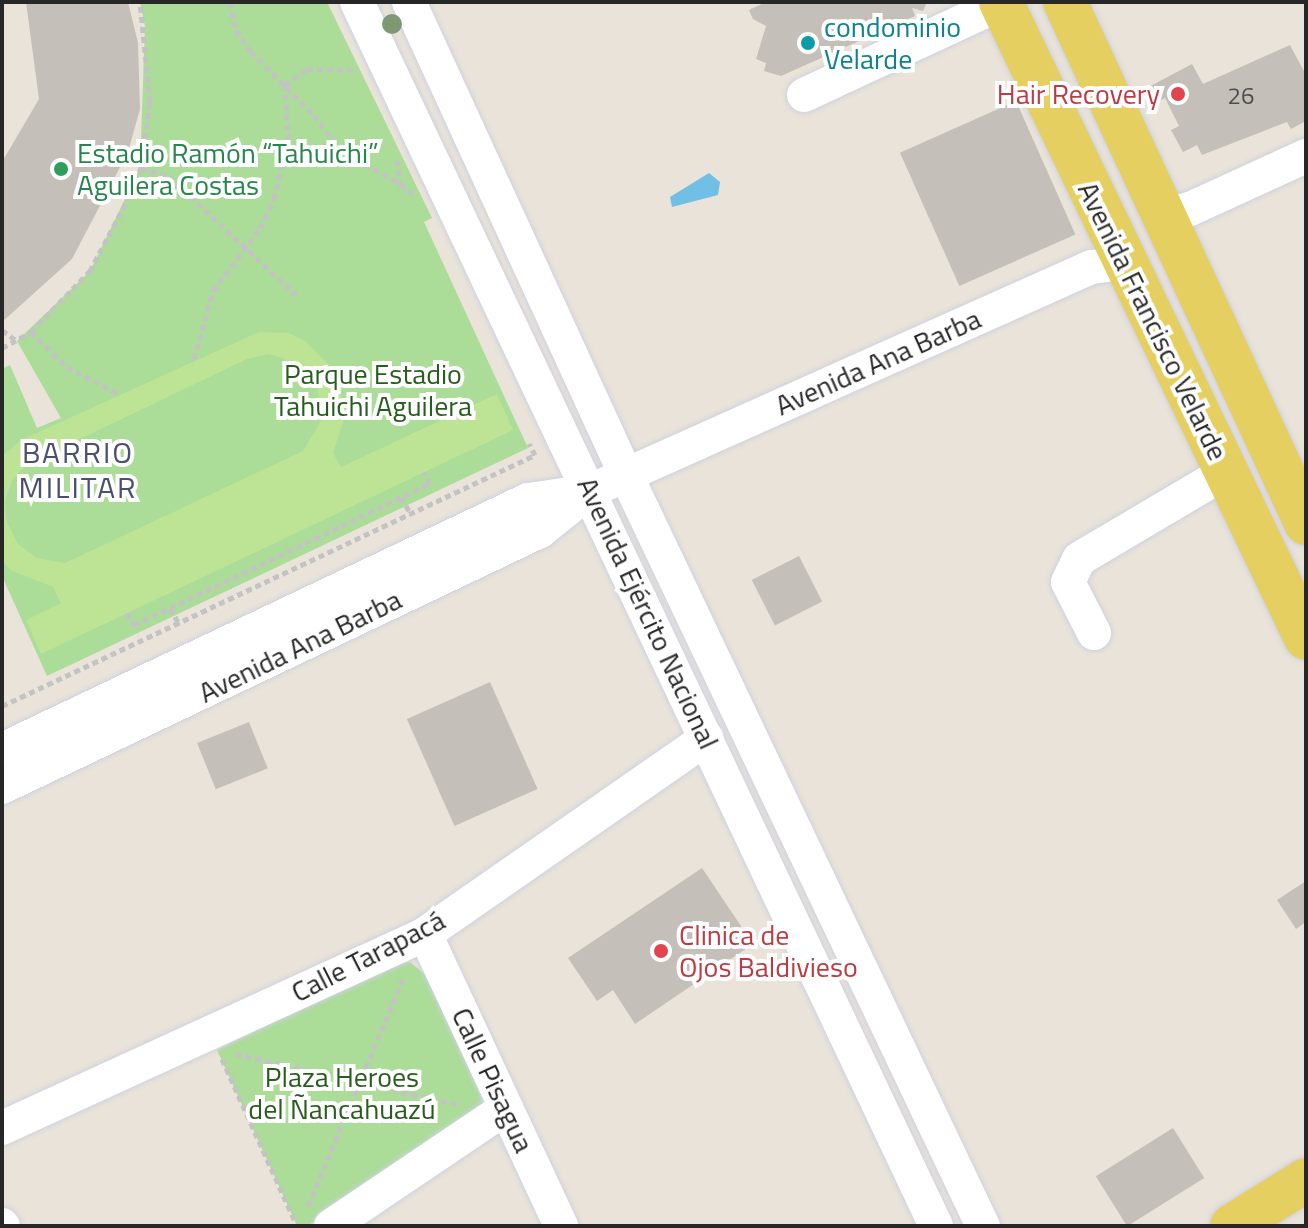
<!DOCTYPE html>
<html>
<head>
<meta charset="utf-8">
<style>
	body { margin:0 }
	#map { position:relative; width:1308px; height:1228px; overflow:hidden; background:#e9e3d9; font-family:"Titillium Web",sans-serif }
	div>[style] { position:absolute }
	.green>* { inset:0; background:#abdc98 }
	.pitch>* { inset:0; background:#bde394 }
	.water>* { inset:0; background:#72bfe5 }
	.building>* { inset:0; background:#c4bfb9; transform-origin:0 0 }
	.path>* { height:5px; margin-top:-2.5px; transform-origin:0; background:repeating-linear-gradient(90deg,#c3c3c3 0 6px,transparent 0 10px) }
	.roads { filter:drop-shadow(0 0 2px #ced1df) drop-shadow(0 0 2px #ced1df) }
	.minor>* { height:34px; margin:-17px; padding:0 17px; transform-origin:17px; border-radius:17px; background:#fff }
	.major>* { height:44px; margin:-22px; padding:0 22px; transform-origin:22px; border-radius:22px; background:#e6cf61 }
	.trees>* { width:20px; height:20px; margin:-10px; border-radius:50%; background:#7e9972 }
	.dots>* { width:22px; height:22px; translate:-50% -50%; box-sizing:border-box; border:4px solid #fff; border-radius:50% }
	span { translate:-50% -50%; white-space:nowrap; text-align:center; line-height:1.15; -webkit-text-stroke:8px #fff; paint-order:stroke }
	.number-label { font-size:24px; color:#4e4d4c }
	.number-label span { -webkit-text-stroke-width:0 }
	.culture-label { font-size:28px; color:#0d838f }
	.left { translate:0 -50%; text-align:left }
	.health-label { font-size:28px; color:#be3a42 }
	.right { translate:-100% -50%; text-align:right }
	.leisure-label { font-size:28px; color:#27864d }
	.street-label { font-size:28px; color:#272727 }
	.park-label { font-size:28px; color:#275d1d }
	.neighbourhood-label { font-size:30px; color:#4b5073; letter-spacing:2px }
	.frame { position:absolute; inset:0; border:4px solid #272727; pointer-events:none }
</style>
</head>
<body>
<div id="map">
	<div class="green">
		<div style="clip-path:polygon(140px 2px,327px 2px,432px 218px,424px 222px,528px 448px,47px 676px,2px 576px,2px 369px,10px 365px,37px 428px,61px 418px,17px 341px,90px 271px,140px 168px,145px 26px)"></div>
		<div style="clip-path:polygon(410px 962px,427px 976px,482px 1098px,482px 1110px,474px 1122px,307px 1226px,297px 1226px,217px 1050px,389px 964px)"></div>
	</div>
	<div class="pitch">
		<div style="clip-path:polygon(evenodd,259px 332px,289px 333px,305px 341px,336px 372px,345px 416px,333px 453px,341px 467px,497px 394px,513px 430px,41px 654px,26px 620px,61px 603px,53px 587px,12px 571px,2px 561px,2px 456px,21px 440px,259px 332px,269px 354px,297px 363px,317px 384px,321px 421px,303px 451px,65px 563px,37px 558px,18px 544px,7px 522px,5px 501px,13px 478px,28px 464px,247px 359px,269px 354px)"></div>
	</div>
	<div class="water">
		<div style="clip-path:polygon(709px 173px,720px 182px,718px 195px,672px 207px,670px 197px)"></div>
	</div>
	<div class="building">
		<div style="clip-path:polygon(26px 2px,128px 2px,138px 43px,140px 109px,128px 152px,72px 259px,2px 322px,2px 162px,39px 99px)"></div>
		<div style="clip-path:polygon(766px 2px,927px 2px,923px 11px,912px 8px,915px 16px,781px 76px,764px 71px,766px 63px,756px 59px,766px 26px,753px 19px,749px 10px)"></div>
		<div style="clip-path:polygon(1290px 45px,1306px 75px,1306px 121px,1291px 129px,1287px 122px,1202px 155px,1197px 145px,1183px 152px,1171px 130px,1179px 126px,1165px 98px,1153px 104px,1145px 89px,1192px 64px,1203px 84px)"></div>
		<div style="left:1016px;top:101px;width:146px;height:127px;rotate:66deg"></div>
		<div style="left:799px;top:556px;width:51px;height:53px;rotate:63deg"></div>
		<div style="left:490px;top:682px;width:117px;height:91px;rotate:66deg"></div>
		<div style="left:249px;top:722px;width:50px;height:56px;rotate:68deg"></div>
		<div style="clip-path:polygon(702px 868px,753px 944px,635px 1024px,613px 990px,597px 1001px,568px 958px)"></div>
		<div style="clip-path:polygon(1306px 881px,1306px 922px,1296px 929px,1277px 900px)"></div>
		<div style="left:1173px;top:1128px;width:59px;height:91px;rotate:58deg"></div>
	</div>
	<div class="path">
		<div style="left:230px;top:2px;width:29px;rotate:78deg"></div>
		<div style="left:236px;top:30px;width:27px;rotate:56deg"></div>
		<div style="left:251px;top:52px;width:89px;rotate:45deg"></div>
		<div style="left:314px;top:115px;width:42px;rotate:53.7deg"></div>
		<div style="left:339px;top:149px;width:69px;rotate:29.5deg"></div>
		<div style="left:397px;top:160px;width:24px;rotate:83deg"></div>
		<div style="left:400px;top:184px;width:18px;rotate:38deg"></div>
		<div style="left:141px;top:168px;width:28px;rotate:17deg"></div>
		<div style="left:168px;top:176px;width:175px;rotate:42.9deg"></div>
		<div style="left:2px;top:330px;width:19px;rotate:36deg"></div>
		<div style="left:31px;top:332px;width:50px;rotate:44.2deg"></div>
		<div style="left:67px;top:367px;width:59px;rotate:27.4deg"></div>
		<div style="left:2px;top:348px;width:33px;rotate:-29deg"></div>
		<div style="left:31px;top:332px;width:85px;rotate:-46deg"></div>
		<div style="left:90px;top:271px;width:90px;rotate:-62.3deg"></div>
		<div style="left:132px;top:191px;width:25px;rotate:-69deg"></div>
		<div style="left:141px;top:168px;width:67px;rotate:-82.2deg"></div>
		<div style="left:150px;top:102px;width:100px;rotate:-95.7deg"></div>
		<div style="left:194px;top:359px;width:71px;rotate:-74.4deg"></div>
		<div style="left:213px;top:291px;width:79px;rotate:-53.3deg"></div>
		<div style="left:260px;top:228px;width:32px;rotate:-64deg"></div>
		<div style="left:274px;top:199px;width:61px;rotate:-76.7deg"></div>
		<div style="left:288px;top:140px;width:55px;rotate:-93.1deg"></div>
		<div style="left:285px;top:85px;width:27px;rotate:-36deg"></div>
		<div style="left:307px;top:69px;width:49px;rotate:1.2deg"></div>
		<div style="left:401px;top:497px;width:16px;rotate:60deg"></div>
		<div style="left:170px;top:608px;width:16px;rotate:60deg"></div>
		<div style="left:127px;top:613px;width:14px;rotate:60deg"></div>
		<div style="left:134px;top:625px;width:40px;rotate:-25deg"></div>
		<div style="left:170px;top:608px;width:287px;rotate:-25.6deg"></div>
		<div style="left:429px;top:484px;width:13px;rotate:-113deg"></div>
		<div style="left:2px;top:706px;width:589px;rotate:-25.22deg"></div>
		<div style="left:535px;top:455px;width:13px;rotate:-117deg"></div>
		<div style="left:236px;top:1054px;width:230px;rotate:12.8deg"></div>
		<div style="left:222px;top:1059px;width:183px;rotate:65.8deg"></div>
		<div style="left:308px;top:1206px;width:249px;rotate:-67.3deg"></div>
	</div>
	<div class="roads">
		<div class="minor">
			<div style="left:357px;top:2px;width:1354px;rotate:64.68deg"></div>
			<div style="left:409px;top:2px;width:520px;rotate:65.36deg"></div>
			<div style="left:626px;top:475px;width:832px;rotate:64.58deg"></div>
			<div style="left:804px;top:95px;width:218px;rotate:-24.9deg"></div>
			<div style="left:1164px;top:215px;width:27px;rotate:-13deg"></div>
			<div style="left:1190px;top:209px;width:128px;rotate:-24.6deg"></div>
			<div style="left:1094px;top:633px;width:57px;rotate:-117deg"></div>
			<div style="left:1068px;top:582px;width:25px;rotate:-64deg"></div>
			<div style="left:1079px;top:559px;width:171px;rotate:-30.6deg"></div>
			<div style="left:2px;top:750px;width:582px;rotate:-25.42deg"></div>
			<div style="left:528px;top:500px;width:63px;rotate:-8.3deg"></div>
			<div style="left:2px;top:787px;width:596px;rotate:-25.45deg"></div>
			<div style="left:540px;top:531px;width:64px;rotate:-38.7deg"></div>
			<div style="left:590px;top:491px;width:549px;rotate:-24.09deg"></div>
			<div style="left:1091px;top:267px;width:34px;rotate:-7deg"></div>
			<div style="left:425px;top:934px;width:322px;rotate:65deg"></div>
			<div style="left:2px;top:1128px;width:465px;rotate:-24.6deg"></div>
			<div style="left:425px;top:934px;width:343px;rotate:-34.8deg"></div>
			<div style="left:2px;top:1225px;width:1px;rotate:45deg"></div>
			<div style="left:331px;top:1226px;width:211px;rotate:-34deg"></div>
		</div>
		<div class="major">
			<div style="left:1001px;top:2px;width:705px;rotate:64.38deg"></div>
			<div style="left:1065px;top:2px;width:574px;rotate:65.18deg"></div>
			<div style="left:1232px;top:1226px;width:87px;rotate:-31.9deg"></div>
		</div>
	</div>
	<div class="trees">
		<div style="left:392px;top:24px"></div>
	</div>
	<div class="dots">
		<div style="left:808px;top:43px;background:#0f9aa8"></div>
		<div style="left:1178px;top:94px;background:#e0444e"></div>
		<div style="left:61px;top:169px;background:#2e9e5b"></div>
		<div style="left:661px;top:951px;background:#e0444e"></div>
	</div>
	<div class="number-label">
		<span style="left:1241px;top:96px">26</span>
	</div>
	<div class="culture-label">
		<span class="left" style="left:824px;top:43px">condominio<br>Velarde</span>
	</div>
	<div class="health-label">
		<span class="right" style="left:1160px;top:94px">Hair Recovery</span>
		<span class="left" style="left:679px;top:951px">Clinica de<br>Ojos Baldivieso</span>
	</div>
	<div class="leisure-label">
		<span class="left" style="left:77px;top:169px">Estadio Ramón “Tahuichi”<br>Aguilera Costas</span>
	</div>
	<div class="street-label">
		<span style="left:1153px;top:321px;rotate:64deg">Avenida Francisco Velarde</span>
		<span style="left:878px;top:362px;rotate:-24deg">Avenida Ana Barba</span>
		<span style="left:648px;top:613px;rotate:65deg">Avenida Ejército Nacional</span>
		<span style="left:300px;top:646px;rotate:-26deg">Avenida Ana Barba</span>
		<span style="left:368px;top:956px;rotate:-27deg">Calle Tarapacá</span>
		<span style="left:493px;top:1080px;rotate:65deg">Calle Pisagua</span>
	</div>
	<div class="park-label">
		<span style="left:373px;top:390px">Parque Estadio<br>Tahuichi Aguilera</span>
		<span style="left:342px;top:1093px">Plaza Heroes<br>del Ñancahuazú</span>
	</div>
	<div class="neighbourhood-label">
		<span style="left:78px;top:469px">BARRIO<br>MILITAR</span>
	</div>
	<div class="frame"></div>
</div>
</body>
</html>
